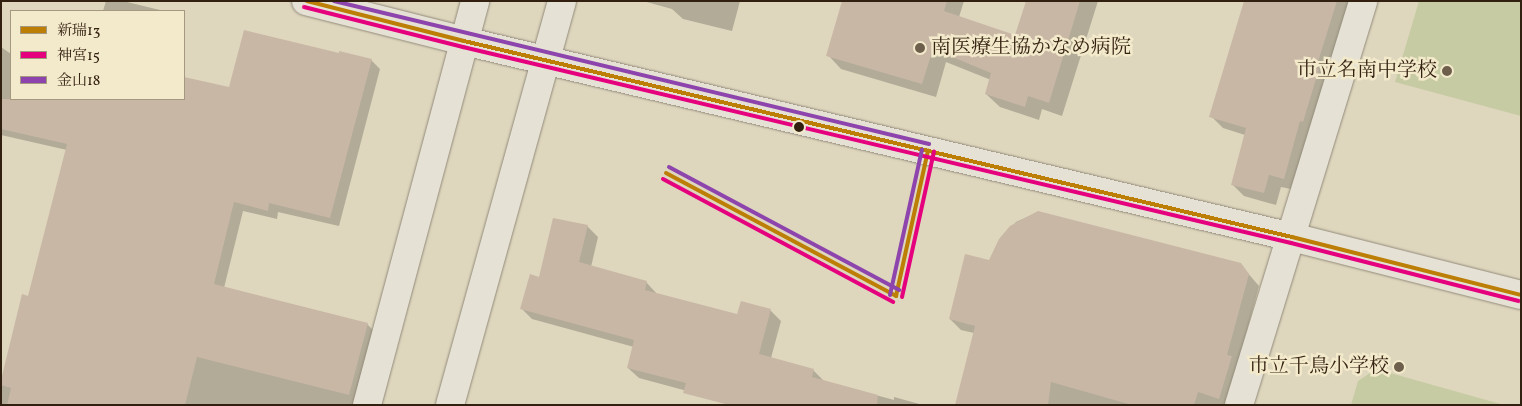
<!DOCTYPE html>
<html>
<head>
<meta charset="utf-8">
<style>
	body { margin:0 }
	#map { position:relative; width:1522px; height:406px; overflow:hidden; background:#ded6bd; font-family:Vollkorn,"Noto Serif JP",serif }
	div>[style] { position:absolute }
	.green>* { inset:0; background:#c6cba3 }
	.shadow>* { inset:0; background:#0003 }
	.building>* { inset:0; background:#c9b7a6 }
	.roads { filter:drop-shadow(0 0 1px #928a7a) drop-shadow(0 0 1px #928a7a) }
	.minor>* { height:28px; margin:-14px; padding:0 14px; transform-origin:14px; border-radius:14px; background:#e5e1d4 }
	.tertiary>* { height:28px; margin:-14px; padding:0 14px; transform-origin:14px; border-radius:14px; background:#e5e1d4 }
	.bus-1>* { height:4px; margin:-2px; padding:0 2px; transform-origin:2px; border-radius:2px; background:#bc7e04 }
	.bus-2>* { height:4px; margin:-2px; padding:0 2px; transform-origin:2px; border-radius:2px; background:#e5007d }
	.bus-3>* { height:4px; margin:-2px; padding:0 2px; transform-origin:2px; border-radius:2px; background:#8e44ad }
	.dots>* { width:14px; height:14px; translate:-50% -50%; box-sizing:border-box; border:2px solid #f3e9cb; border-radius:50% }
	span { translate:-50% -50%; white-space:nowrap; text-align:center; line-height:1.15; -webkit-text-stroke:5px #f3e9cb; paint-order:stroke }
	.poi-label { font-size:20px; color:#311f0f }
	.left { translate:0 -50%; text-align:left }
	.right { translate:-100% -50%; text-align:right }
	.frame { position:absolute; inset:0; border:2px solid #311f0f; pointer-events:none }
	.legend { position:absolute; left:10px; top:10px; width:175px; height:90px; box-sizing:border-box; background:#f3e9cb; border:1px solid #a59880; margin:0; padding:6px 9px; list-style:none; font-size:15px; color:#311f0f }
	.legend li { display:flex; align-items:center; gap:10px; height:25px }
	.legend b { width:25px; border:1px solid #a59880 }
</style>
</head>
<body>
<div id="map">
	<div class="green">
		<div style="clip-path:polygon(1419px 1px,1521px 1px,1521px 116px,1395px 82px)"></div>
		<div style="clip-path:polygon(1376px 369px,1504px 405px,1351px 405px,1358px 381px)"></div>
	</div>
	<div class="shadow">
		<div style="clip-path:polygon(106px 1px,123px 1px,164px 11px,103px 11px)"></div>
		<div style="clip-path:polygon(643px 1px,740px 1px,732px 31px,683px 19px,672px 9px)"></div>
		<div style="clip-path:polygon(843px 1px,964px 1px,959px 17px,1016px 37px,1027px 1px,1098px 1px,1062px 116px,1042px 109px,1039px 120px,1000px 107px,986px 94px,991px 80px,946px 62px,936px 97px,841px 69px,828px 55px)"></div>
		<div style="clip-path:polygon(1247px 1px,1353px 1px,1296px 190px,1281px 187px,1276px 205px,1244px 196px,1232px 184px,1245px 135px,1223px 128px,1211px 116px)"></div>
		<div style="clip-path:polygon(1px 47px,11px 54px,11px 99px,184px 99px,184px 78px,230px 89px,371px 60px,380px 69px,339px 226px,278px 212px,277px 219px,243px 211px,224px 288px,367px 324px,376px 333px,359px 405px,1px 405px,1px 384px,29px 297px,67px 150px,1px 135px)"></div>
		<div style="clip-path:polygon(1038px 212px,1240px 264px,1259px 286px,1238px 363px,1231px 405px,957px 405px,974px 333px,961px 330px,950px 319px,989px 261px,1000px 240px,1016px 222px)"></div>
		<div style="clip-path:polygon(587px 226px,598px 237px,591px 267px,646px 282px,657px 294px,738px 315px,770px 310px,781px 321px,771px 358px,813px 370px,824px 381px,894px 400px,894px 397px,923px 405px,739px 405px,639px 378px,628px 368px,634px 347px,532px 319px,521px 308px)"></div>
	</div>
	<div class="building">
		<div style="clip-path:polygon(842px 1px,947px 1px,944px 11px,1015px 35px,1026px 1px,1080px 1px,1049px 103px,1028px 96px,1025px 107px,985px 94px,991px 73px,933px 49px,922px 84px,826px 56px)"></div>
		<div style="clip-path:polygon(1244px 1px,1337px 1px,1316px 68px,1319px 69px,1303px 122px,1300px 121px,1284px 179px,1269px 175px,1264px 193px,1231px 185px,1246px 128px,1209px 117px)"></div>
		<div style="clip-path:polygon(244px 30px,339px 53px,339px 51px,372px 59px,330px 218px,269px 203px,268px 211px,234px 202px,214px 284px,368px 323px,349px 395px,197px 357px,185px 405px,7px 405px,11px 388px,1px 385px,1px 380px,22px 294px,28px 296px,67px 144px,1px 129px,1px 99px,184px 99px,184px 77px,229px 87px)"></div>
		<div style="clip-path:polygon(1038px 211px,1241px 263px,1249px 274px,1227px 355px,1232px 356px,1219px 399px,1198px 392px,1194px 405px,1132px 405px,1051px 382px,1048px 405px,955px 405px,975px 326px,949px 319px,965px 254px,989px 260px,999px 239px,1010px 226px)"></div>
		<div style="clip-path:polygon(553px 218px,588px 225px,579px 262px,647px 281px,645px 290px,737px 314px,741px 301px,771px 309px,759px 354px,814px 369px,812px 377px,878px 395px,877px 405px,729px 405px,683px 393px,686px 383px,627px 368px,634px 340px,520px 309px,530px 274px,539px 277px)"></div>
	</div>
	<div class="roads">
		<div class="minor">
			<div style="left:367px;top:405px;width:418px;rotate:-75deg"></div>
			<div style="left:450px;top:405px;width:419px;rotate:-74.5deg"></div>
			<div style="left:1239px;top:405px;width:423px;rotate:-72.9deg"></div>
		</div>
		<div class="tertiary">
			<div style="left:306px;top:1px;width:163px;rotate:14.2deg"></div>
			<div style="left:464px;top:41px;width:851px;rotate:13.32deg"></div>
			<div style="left:1292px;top:237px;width:236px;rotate:14.2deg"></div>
		</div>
	</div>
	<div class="bus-1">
		<div style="left:307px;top:1px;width:162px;rotate:14.3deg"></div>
		<div style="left:464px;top:41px;width:851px;rotate:13.32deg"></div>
		<div style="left:1292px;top:237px;width:236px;rotate:14.2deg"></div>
		<div style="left:666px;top:173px;width:261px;rotate:28.1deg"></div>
		<div style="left:896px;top:296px;width:149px;rotate:-77.6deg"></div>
	</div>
	<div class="bus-2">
		<div style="left:304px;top:7px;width:164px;rotate:14.1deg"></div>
		<div style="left:463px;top:47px;width:851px;rotate:13.32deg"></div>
		<div style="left:1291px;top:243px;width:235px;rotate:14.3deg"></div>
		<div style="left:663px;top:179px;width:261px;rotate:28.1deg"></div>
		<div style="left:902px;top:297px;width:149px;rotate:-77.6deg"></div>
	</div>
	<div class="bus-3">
		<div style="left:334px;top:1px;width:612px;rotate:13.51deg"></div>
		<div style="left:669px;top:167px;width:261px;rotate:28.1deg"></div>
		<div style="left:890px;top:295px;width:149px;rotate:-77.6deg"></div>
	</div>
	<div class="dots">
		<div style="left:920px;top:48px;background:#6e5f4c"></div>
		<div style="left:1447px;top:71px;background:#6e5f4c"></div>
		<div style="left:799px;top:127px;background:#311f0f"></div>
		<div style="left:1399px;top:367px;background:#6e5f4c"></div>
	</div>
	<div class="poi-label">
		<span class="left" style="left:931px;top:48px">南医療生協かなめ病院</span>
		<span class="right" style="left:1437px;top:71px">市立名南中学校</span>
		<span class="right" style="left:1389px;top:367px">市立千鳥小学校</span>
	</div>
	<div class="frame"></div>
	<ul class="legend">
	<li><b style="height:6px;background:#bc7e04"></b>新瑞13</li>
	<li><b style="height:6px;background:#e5007d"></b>神宮15</li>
	<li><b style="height:6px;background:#8e44ad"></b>金山18</li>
	</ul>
</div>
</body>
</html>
